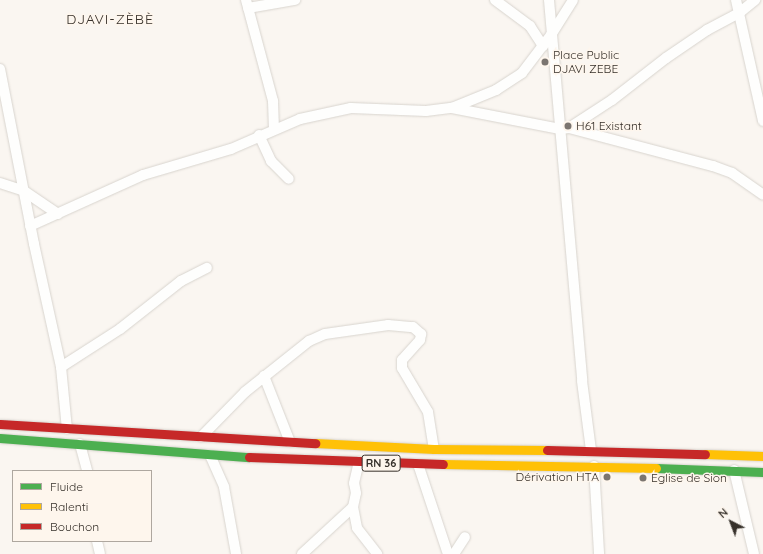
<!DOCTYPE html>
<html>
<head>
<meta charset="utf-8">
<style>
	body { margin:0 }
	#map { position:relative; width:763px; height:554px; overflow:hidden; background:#faf6f1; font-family:Quicksand,sans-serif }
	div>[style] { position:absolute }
	.roads { filter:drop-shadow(0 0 1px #d8d4ce) drop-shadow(0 0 1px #d8d4ce) }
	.street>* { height:10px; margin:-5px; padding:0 5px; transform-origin:5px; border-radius:5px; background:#fefefd }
	.fast>* { height:9px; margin:-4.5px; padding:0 4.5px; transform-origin:4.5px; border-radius:4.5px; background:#4caf50 }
	.slow>* { height:9px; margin:-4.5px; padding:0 4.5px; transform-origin:4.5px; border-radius:4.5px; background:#ffc107 }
	.jam>* { height:9px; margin:-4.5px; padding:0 4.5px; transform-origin:4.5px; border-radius:4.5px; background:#c62828 }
	.dots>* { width:11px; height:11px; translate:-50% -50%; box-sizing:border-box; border:2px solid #fef6ed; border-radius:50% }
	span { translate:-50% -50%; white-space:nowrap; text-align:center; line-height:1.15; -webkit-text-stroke:3px #fef6ed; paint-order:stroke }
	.shield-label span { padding:1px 3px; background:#fef6ed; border:1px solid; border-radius:3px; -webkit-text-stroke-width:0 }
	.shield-label { font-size:11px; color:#36302a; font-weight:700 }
	.poi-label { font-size:12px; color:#36302a }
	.left { translate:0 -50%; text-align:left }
	.right { translate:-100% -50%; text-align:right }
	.quarter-label { font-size:14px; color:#36302a; letter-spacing:1px }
	.legend { position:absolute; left:12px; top:470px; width:140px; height:72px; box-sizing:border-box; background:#fef6ed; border:1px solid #aea79f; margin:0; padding:5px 7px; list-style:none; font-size:12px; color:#36302a }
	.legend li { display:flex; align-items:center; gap:8px; height:20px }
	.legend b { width:20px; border:1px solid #aea79f }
	.north { position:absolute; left:711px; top:502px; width:40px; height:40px; -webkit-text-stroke:3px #fef6ed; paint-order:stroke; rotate:318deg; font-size:11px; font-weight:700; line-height:16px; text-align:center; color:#36302a }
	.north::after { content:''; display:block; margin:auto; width:14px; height:18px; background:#36302a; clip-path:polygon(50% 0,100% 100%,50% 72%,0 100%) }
</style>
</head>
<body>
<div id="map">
	<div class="roads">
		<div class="street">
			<div style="left:246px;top:0;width:105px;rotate:75deg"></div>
			<div style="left:273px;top:101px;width:28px;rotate:88deg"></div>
			<div style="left:495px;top:0;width:44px;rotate:36.6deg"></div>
			<div style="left:530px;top:26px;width:24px;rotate:57deg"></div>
			<div style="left:549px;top:0;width:382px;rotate:85deg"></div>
			<div style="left:582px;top:381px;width:70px;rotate:82.6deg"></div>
			<div style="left:736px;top:0;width:124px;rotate:77.4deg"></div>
			<div style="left:248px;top:8px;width:48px;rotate:-9.7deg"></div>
			<div style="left:0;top:69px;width:178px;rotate:79deg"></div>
			<div style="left:34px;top:244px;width:126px;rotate:77.6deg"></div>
			<div style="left:61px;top:367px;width:62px;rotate:84.5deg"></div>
			<div style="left:452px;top:108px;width:48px;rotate:-22.2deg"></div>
			<div style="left:496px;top:90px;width:31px;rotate:-33deg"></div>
			<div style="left:522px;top:73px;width:48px;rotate:-52.7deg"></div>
			<div style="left:551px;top:35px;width:41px;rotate:-57.8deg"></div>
			<div style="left:569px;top:128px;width:51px;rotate:-33.1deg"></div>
			<div style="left:612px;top:100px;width:68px;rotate:-37.9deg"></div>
			<div style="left:666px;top:58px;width:50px;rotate:-34.3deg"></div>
			<div style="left:707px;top:30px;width:36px;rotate:-28deg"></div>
			<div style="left:739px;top:13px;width:21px;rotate:-39deg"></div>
			<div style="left:259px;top:135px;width:29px;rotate:65deg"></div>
			<div style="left:271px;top:161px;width:25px;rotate:45deg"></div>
			<div style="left:0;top:183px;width:25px;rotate:18deg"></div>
			<div style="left:24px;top:191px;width:41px;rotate:34.1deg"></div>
			<div style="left:30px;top:226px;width:124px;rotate:-24.3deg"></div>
			<div style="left:143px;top:175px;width:92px;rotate:-16.5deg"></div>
			<div style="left:231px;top:149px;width:75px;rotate:-23.5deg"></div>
			<div style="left:300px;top:119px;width:52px;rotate:-12.2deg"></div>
			<div style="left:351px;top:108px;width:75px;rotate:2.3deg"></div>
			<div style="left:426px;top:111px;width:26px;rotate:-7deg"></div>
			<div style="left:452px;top:108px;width:110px;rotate:11deg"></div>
			<div style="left:560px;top:129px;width:9px;rotate:-6deg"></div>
			<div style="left:569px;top:128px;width:149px;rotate:14.8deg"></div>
			<div style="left:713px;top:166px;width:20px;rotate:20deg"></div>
			<div style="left:732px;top:173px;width:38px;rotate:35deg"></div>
			<div style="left:61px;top:367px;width:70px;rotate:-32.8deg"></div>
			<div style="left:120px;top:329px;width:78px;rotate:-38.2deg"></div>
			<div style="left:181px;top:281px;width:29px;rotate:-27deg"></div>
			<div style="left:264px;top:376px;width:71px;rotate:68.5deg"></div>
			<div style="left:201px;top:437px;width:63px;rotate:-45.6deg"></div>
			<div style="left:245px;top:392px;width:82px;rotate:-38.6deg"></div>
			<div style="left:309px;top:341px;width:17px;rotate:-24deg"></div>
			<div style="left:325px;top:334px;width:64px;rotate:-8.1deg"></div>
			<div style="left:388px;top:325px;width:25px;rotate:5deg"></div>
			<div style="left:413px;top:327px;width:11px;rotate:41deg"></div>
			<div style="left:421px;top:334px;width:6px;rotate:99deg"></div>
			<div style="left:420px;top:340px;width:27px;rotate:132deg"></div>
			<div style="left:402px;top:360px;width:8px;rotate:90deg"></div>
			<div style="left:402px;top:368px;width:51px;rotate:59.4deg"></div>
			<div style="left:428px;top:412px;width:37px;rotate:81deg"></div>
			<div style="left:80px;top:444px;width:28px;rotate:75deg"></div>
			<div style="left:210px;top:455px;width:35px;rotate:66deg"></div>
			<div style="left:224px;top:487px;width:68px;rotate:79.8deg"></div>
			<div style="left:418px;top:464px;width:95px;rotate:71.6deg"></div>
			<div style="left:594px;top:466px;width:88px;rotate:86.7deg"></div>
			<div style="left:734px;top:470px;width:86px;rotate:76.6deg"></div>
			<div style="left:353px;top:507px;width:21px;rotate:79deg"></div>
			<div style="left:357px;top:528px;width:33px;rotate:52deg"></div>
			<div style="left:97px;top:541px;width:13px;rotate:77deg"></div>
			<div style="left:302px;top:554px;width:69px;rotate:-42.7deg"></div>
			<div style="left:353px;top:507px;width:14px;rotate:-78deg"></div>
			<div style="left:356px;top:493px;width:10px;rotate:-101deg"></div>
			<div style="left:354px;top:483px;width:22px;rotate:-77deg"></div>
			<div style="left:454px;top:554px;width:20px;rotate:-57deg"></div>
		</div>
		<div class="fast">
			<div style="left:0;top:438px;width:250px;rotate:4.4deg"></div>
			<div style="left:656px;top:468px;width:107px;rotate:2.1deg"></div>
		</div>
		<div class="slow">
			<div style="left:315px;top:443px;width:119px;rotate:2.9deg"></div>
			<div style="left:434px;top:449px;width:113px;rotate:0.5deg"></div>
			<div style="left:705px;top:454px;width:58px;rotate:2deg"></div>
			<div style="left:443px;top:464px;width:213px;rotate:1.1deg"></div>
		</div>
		<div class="jam">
			<div style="left:0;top:424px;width:316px;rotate:3.5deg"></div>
			<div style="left:547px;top:450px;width:158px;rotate:1.5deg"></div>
			<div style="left:249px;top:457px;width:194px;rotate:2.1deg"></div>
		</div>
	</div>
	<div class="dots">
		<div style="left:545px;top:62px;background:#7b7570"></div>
		<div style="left:568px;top:126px;background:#7b7570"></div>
		<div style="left:607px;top:477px;background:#7b7570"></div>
		<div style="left:643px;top:478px;background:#7b7570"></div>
	</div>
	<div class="shield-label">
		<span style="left:381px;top:463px">RN 36</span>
	</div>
	<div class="poi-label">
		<span class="left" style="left:553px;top:62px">Place Public<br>DJAVI ZEBE</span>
		<span class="left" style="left:576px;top:126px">H61 Existant</span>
		<span class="right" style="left:599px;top:477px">Dérivation HTA</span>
		<span class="left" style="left:651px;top:478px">Eglise de Sion</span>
	</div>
	<div class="quarter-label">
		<span style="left:110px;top:19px">DJAVI-ZÈBÈ</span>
	</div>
	<ul class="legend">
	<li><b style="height:5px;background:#4caf50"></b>Fluide</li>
	<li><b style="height:5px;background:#ffc107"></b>Ralenti</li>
	<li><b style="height:5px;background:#c62828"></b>Bouchon</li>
	</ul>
	<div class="north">N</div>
</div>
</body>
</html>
